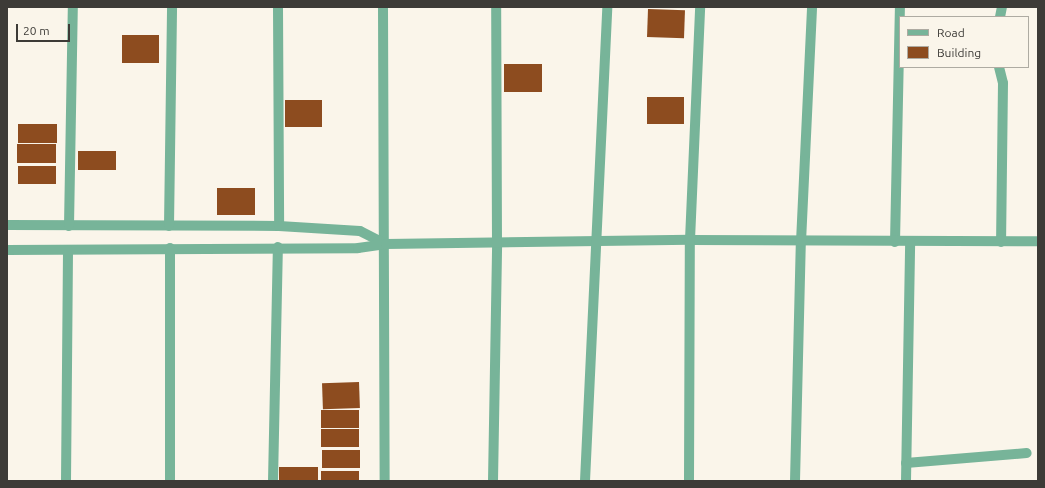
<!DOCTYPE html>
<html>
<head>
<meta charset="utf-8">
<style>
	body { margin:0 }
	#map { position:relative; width:1045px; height:488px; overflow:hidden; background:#faf5ea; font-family:Ubuntu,sans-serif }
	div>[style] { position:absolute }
	.building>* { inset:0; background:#8d4c1f; transform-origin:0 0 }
	.minor>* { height:10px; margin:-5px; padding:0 5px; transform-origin:5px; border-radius:5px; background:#77b499 }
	span { translate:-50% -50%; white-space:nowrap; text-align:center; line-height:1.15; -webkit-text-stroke:4px #faf5ea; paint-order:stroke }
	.frame { position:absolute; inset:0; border:8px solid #3d3b37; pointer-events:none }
	.legend { position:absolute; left:899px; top:16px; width:130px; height:52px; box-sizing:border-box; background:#faf5ea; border:1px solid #aeaba2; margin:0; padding:5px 7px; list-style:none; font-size:12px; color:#3d3b37 }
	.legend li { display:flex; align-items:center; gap:8px; height:20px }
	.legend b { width:20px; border:1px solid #aeaba2 }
	.scale { position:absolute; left:16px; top:24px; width:54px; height:18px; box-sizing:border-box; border:2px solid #3d3b37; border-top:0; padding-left:5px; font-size:12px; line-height:14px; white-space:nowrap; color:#3d3b37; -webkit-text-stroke:3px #faf5ea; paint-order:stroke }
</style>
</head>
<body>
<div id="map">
	<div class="building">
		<div style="left:648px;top:9px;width:37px;height:28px;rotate:2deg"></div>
		<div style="left:122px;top:35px;width:37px;height:28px"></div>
		<div style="left:504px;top:64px;width:38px;height:28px"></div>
		<div style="left:647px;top:97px;width:37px;height:27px"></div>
		<div style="left:285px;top:100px;width:37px;height:27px"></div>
		<div style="left:18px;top:124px;width:39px;height:19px"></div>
		<div style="left:17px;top:144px;width:39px;height:19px"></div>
		<div style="left:78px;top:151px;width:38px;height:19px"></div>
		<div style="left:18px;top:166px;width:38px;height:18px"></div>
		<div style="left:217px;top:188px;width:38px;height:27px"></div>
		<div style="left:359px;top:382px;width:26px;height:37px;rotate:88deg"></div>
		<div style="left:321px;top:410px;width:38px;height:18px"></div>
		<div style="left:359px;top:429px;width:18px;height:38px;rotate:90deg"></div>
		<div style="left:360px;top:450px;width:18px;height:38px;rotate:90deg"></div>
		<div style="left:279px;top:467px;width:39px;height:14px"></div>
		<div style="left:321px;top:471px;width:38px;height:10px"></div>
	</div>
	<div class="minor">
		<div style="left:278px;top:7px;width:219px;rotate:89.7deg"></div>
		<div style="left:383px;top:7px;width:474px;rotate:89.8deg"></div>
		<div style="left:1000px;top:17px;width:10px;rotate:-79deg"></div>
		<div style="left:999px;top:67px;width:16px;rotate:76deg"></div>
		<div style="left:1003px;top:83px;width:159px;rotate:90.7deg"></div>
		<div style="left:7px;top:225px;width:272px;rotate:0.2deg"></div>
		<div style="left:279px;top:226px;width:81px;rotate:3.5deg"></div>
		<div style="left:360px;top:231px;width:29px;rotate:27deg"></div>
		<div style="left:69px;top:226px;width:219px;rotate:-89deg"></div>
		<div style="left:169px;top:226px;width:219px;rotate:-89.2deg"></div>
		<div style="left:895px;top:242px;width:235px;rotate:-88.8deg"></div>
		<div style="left:7px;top:250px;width:351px;rotate:-0.3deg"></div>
		<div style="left:358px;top:248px;width:28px;rotate:-8deg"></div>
		<div style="left:386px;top:244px;width:304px;rotate:-0.8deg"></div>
		<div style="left:690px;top:240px;width:348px;rotate:0.2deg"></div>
		<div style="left:906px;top:463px;width:121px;rotate:-4.7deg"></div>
		<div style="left:66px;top:481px;width:231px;rotate:-89.5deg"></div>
		<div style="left:170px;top:481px;width:233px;rotate:-90deg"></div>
		<div style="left:273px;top:481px;width:234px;rotate:-88.8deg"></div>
		<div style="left:493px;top:481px;width:238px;rotate:-89deg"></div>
		<div style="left:497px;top:243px;width:236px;rotate:-90.2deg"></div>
		<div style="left:585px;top:481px;width:475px;rotate:-87.3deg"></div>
		<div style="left:689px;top:481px;width:241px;rotate:-89.8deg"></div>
		<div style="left:690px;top:240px;width:233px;rotate:-87.5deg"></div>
		<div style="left:795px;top:481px;width:239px;rotate:-88.6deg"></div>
		<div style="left:801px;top:242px;width:235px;rotate:-87.3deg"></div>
		<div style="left:906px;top:481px;width:239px;rotate:-89deg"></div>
	</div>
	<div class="frame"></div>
	<ul class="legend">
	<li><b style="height:5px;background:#77b499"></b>Road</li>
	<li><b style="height:11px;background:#8d4c1f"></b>Building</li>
	</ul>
	<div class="scale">20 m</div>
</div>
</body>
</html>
